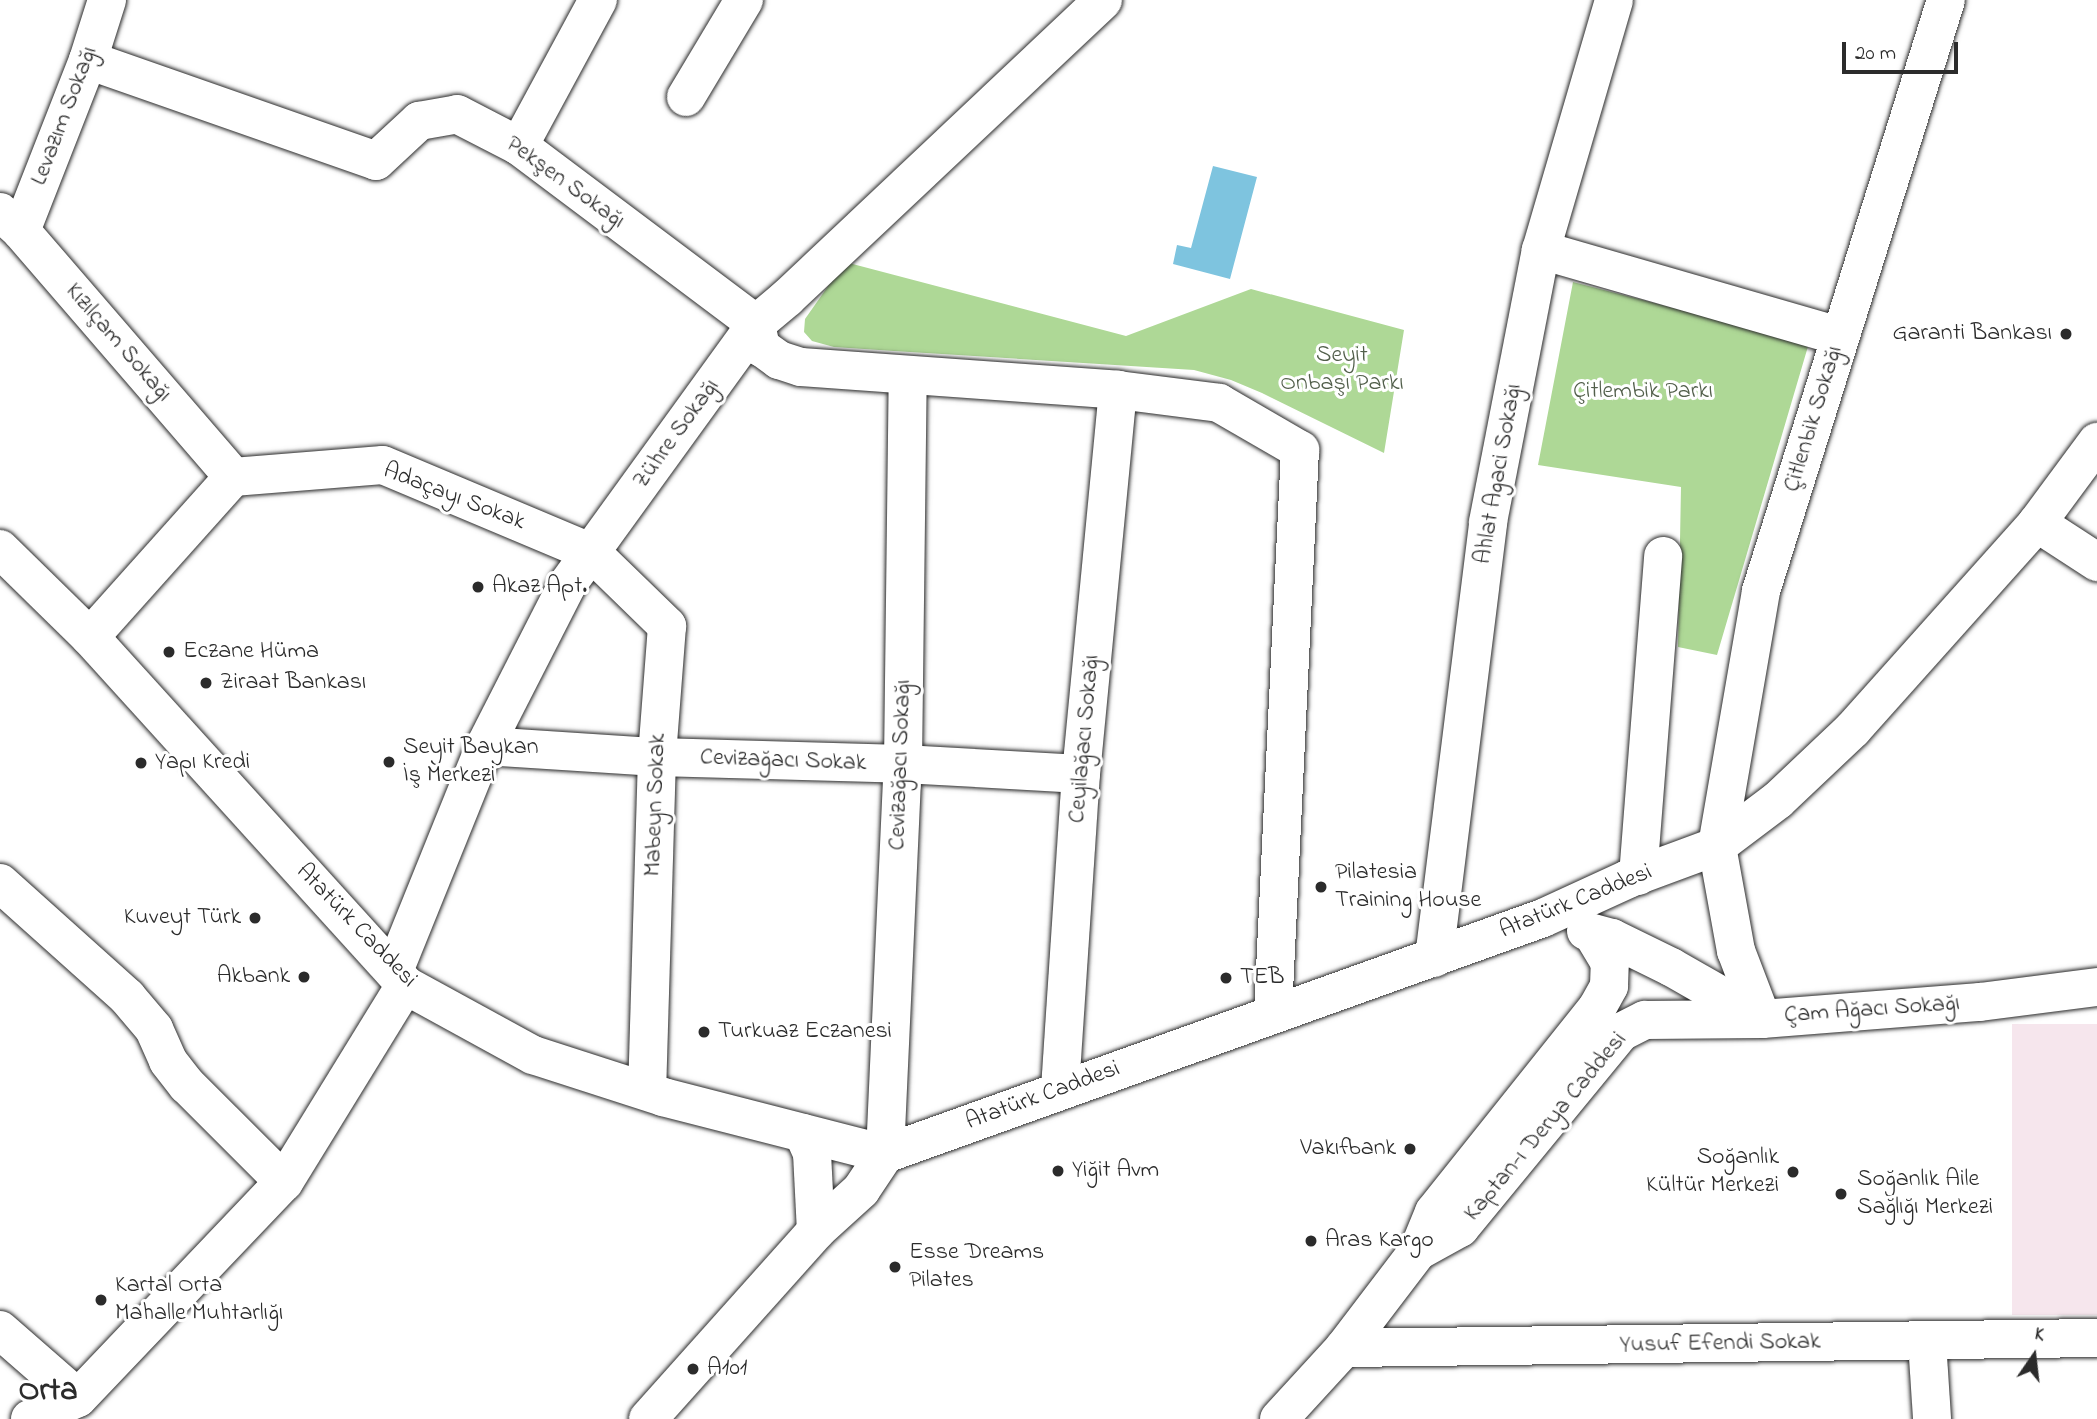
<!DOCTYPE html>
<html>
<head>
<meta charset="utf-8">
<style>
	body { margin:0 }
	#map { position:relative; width:2097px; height:1419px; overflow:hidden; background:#fff; font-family:"Indie Flower",sans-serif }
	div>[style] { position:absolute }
	.built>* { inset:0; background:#f6e6ed; transform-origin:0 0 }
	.green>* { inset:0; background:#aed896 }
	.water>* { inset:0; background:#7ec4df }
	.roads { filter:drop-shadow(0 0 2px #2b2b2b) drop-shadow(0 0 2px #2b2b2b) }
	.minor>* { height:38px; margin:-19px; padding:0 19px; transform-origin:19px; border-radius:19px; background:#fff }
	.dots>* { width:19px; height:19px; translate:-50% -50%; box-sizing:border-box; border:4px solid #fff; border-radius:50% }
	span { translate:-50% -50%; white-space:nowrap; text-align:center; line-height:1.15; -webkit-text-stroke:6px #fff; paint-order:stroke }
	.street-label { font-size:24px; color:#2b2b2b }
	.poi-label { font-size:24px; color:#2b2b2b }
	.right { translate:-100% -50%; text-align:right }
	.left { translate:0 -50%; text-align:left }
	.park-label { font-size:24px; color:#525f4b }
	.district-label { font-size:32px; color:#2b2b2b; font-weight:700 }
	.north { position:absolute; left:1999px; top:1321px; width:70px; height:70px; -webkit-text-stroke:5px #fff; paint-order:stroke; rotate:14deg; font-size:19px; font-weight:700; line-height:28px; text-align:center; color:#2b2b2b }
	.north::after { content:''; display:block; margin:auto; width:24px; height:32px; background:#2b2b2b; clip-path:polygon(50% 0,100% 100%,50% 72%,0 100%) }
	.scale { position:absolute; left:1842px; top:42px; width:116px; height:32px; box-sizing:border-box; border:4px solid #2b2b2b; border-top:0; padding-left:9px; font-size:21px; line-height:24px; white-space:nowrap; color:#2b2b2b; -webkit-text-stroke:5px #fff; paint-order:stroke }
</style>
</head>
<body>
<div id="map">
	<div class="built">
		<div style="left:2097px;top:1024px;width:291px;height:85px;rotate:90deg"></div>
	</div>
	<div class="green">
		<div style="clip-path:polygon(845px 262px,1126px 336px,1251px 289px,1404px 330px,1384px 453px,1262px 393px,1231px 380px,1194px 370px,894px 351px,834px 347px,812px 341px,804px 332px,805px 319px)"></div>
		<div style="clip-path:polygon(1573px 282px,1809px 343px,1717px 655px,1678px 647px,1681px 487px,1538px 465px)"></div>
	</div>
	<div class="water">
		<div style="clip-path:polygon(1213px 166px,1257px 177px,1230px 279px,1173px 264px,1177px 245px,1191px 248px)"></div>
	</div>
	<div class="roads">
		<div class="minor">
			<div style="left:88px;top:60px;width:305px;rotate:19.3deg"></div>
			<div style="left:376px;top:161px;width:59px;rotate:-42.9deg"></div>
			<div style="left:419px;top:121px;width:39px;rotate:-10deg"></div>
			<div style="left:457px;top:114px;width:70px;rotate:27.3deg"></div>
			<div style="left:519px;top:146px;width:296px;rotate:36.9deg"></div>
			<div style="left:756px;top:324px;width:24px;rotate:78deg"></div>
			<div style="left:761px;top:347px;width:22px;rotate:36deg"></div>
			<div style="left:779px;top:360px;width:23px;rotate:18deg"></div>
			<div style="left:801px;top:367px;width:318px;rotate:4.1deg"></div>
			<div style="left:1118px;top:390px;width:102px;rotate:7.3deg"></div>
			<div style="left:1219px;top:403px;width:94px;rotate:30.1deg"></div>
			<div style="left:1300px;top:450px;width:564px;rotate:92.75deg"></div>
			<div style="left:686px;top:97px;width:113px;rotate:-59.1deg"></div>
			<div style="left:519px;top:146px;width:166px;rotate:-61.6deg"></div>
			<div style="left:0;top:212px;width:28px;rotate:42deg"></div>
			<div style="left:21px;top:231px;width:325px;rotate:49.2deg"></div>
			<div style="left:21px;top:231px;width:184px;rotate:-68.6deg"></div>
			<div style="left:88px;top:60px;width:63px;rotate:-72.4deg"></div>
			<div style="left:1541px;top:250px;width:310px;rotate:16.1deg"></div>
			<div style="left:2037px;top:523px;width:72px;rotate:33deg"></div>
			<div style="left:0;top:549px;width:126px;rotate:44.4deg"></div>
			<div style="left:90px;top:637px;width:469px;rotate:47.8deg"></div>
			<div style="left:405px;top:985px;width:146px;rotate:28.7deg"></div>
			<div style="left:533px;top:1055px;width:137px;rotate:17.9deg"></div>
			<div style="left:663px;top:1097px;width:229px;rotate:14.4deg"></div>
			<div style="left:885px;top:1154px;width:699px;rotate:-19.73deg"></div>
			<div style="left:1543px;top:918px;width:94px;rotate:-24.6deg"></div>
			<div style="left:1628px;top:879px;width:95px;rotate:-20.3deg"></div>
			<div style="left:1717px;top:846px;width:76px;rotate:-37deg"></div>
			<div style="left:1778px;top:800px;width:103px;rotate:-43.4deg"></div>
			<div style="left:1853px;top:729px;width:276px;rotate:-48.2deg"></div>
			<div style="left:2037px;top:523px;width:101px;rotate:-53.5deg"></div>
			<div style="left:90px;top:637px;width:215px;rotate:-48.2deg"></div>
			<div style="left:233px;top:477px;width:150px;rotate:-4.6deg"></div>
			<div style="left:383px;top:465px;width:227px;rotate:22.8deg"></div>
			<div style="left:592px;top:553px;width:105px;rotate:44.2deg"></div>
			<div style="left:667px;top:626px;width:131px;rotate:94.4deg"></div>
			<div style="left:657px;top:757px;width:333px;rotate:91.7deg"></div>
			<div style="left:485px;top:746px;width:172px;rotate:3.7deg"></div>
			<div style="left:657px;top:757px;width:246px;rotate:1.6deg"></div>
			<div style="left:903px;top:764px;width:178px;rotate:3.2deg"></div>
			<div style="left:1638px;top:876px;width:321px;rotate:-85.5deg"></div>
			<div style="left:0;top:883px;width:171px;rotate:41.9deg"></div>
			<div style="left:127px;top:997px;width:42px;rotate:49.8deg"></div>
			<div style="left:154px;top:1029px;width:35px;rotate:66deg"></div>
			<div style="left:168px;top:1061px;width:31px;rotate:52deg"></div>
			<div style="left:187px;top:1085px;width:137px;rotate:45deg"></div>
			<div style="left:1586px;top:931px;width:27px;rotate:15deg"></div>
			<div style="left:1612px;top:938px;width:66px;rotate:26.2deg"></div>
			<div style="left:1671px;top:967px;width:105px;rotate:29.7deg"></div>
			<div style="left:1434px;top:958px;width:439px;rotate:-82.9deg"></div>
			<div style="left:1488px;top:522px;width:277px;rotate:-79deg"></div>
			<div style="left:1541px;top:250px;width:260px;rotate:-73.7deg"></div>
			<div style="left:394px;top:971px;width:243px;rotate:-68deg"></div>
			<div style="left:485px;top:746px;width:181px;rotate:-63deg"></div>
			<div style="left:567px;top:585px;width:322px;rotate:-54.1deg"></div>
			<div style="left:756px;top:324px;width:40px;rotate:-40deg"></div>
			<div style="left:787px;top:298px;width:434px;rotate:-43.3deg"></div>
			<div style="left:1762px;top:1019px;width:73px;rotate:-110.9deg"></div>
			<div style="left:1736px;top:951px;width:107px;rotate:-100.3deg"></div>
			<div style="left:1717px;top:846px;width:259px;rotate:-80.2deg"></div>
			<div style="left:1761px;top:591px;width:619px;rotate:-72.62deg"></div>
			<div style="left:1060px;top:1089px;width:316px;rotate:-86.2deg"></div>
			<div style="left:1081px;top:774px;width:386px;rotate:-84.5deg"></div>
			<div style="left:803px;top:1133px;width:22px;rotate:66deg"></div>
			<div style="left:812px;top:1153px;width:78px;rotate:87.1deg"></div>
			<div style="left:885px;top:1154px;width:390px;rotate:-87.4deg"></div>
			<div style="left:903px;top:764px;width:388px;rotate:-89.3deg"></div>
			<div style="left:1418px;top:1251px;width:48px;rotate:-28.7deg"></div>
			<div style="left:1460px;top:1228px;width:254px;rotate:-50.6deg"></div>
			<div style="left:1621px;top:1032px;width:27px;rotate:-27deg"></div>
			<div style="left:1645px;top:1020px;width:117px;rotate:-0.5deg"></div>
			<div style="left:1762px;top:1019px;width:219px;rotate:-4.5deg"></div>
			<div style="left:1980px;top:1002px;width:118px;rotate:-7.3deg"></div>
			<div style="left:0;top:1330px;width:103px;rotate:41.1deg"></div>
			<div style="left:1927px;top:1341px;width:78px;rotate:86.3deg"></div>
			<div style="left:1344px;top:1348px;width:753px;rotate:-0.76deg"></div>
			<div style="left:30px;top:1419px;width:52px;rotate:-23.6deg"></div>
			<div style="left:78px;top:1398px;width:298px;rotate:-46.4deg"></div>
			<div style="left:284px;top:1182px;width:231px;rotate:-58.4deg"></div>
			<div style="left:648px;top:1419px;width:252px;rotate:-48.2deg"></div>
			<div style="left:816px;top:1231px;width:61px;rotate:-42.3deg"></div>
			<div style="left:861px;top:1190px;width:43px;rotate:-56.3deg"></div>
			<div style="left:1279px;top:1419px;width:96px;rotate:-47.5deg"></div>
			<div style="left:1344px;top:1348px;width:122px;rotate:-52.7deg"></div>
			<div style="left:1418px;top:1251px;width:42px;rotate:-67.7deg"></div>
			<div style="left:1434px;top:1212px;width:261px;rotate:-51.4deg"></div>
			<div style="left:1597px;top:1008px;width:25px;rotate:-61deg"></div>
			<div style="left:1609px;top:986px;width:23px;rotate:-88deg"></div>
			<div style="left:1610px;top:963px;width:35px;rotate:-121deg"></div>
		</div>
	</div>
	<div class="dots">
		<div style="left:2066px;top:334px;background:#2b2b2b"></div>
		<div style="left:478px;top:587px;background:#2b2b2b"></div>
		<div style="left:169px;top:652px;background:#2b2b2b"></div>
		<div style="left:206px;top:683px;background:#2b2b2b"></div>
		<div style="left:389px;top:762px;background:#2b2b2b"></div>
		<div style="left:141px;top:763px;background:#2b2b2b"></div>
		<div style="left:1321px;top:887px;background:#2b2b2b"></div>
		<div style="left:255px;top:918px;background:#2b2b2b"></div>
		<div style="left:304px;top:977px;background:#2b2b2b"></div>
		<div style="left:1226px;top:978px;background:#2b2b2b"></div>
		<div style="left:704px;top:1032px;background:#2b2b2b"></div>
		<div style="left:1410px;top:1149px;background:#2b2b2b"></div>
		<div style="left:1058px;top:1171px;background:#2b2b2b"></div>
		<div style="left:1793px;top:1172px;background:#2b2b2b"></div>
		<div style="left:1841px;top:1194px;background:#2b2b2b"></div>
		<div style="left:1311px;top:1241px;background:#2b2b2b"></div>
		<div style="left:895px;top:1267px;background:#2b2b2b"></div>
		<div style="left:101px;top:1300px;background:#2b2b2b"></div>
		<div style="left:693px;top:1369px;background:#2b2b2b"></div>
	</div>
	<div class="street-label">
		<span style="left:65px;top:116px;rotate:-69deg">Levazım Sokağı</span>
		<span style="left:565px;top:183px;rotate:36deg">Pekşen Sokağı</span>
		<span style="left:118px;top:343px;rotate:49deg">Kızılçam Sokağı</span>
		<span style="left:1814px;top:419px;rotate:-73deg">Çitlenbik Sokağı</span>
		<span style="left:677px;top:434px;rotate:-54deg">Zühre Sokağı</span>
		<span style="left:1499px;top:474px;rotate:-80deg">Ahlat Agaci Sokağı</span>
		<span style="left:454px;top:497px;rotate:21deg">Adaçayı Sokak</span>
		<span style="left:1085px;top:739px;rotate:-85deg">Ceyilağacı Sokağı</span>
		<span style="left:783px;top:761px;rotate:2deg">Cevizağacı Sokak</span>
		<span style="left:901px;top:765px;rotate:-88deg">Cevizağacı Sokağı</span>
		<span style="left:656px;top:805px;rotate:-88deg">Mabeyn Sokak</span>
		<span style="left:1576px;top:902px;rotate:-22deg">Atatürk Caddesi</span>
		<span style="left:356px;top:926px;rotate:46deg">Atatürk Caddesi</span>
		<span style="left:1872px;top:1010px;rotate:-4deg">Çam Ağacı Sokağı</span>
		<span style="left:1043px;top:1096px;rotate:-20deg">Atatürk Caddesi</span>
		<span style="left:1546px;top:1127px;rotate:-50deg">Kaptan-ı Derya Caddesi</span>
		<span style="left:1720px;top:1344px;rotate:-1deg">Yusuf Efendi Sokak</span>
	</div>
	<div class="poi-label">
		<span class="right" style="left:2052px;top:334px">Garanti Bankası</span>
		<span class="left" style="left:492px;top:587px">Akaz Apt.</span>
		<span class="left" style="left:183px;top:652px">Eczane Hüma</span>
		<span class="left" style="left:220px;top:683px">Ziraat Bankası</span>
		<span class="left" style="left:403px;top:762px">Seyit Baykan<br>İş Merkezi</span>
		<span class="left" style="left:155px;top:763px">Yapı Kredi</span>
		<span class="left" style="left:1335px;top:887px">Pilatesia<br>Training House</span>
		<span class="right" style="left:241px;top:918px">Kuveyt Türk</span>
		<span class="right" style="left:290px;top:977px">Akbank</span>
		<span class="left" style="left:1240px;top:978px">TEB</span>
		<span class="left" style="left:718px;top:1032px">Turkuaz Eczanesi</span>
		<span class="right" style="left:1396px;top:1149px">Vakıfbank</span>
		<span class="right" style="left:1779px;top:1172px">Soğanlık<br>Kültür Merkezi</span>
		<span class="left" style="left:1072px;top:1171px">Yiğit Avm</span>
		<span class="left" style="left:1857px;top:1194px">Soğanlık Aile<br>Sağlığı Merkezi</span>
		<span class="left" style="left:1325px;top:1241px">Aras Kargo</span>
		<span class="left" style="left:909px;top:1267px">Esse Dreams<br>Pilates</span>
		<span class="left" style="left:115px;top:1300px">Kartal Orta<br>Mahalle Muhtarlığı</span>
		<span class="left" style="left:707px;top:1369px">A101</span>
	</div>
	<div class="park-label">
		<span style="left:1342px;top:370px">Seyit<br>Onbaşı Parkı</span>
		<span style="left:1643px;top:392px">Çitlembik Parkı</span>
	</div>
	<div class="district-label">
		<span style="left:48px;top:1392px">Orta</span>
	</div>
	<div class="north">K</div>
	<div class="scale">20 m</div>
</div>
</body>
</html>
